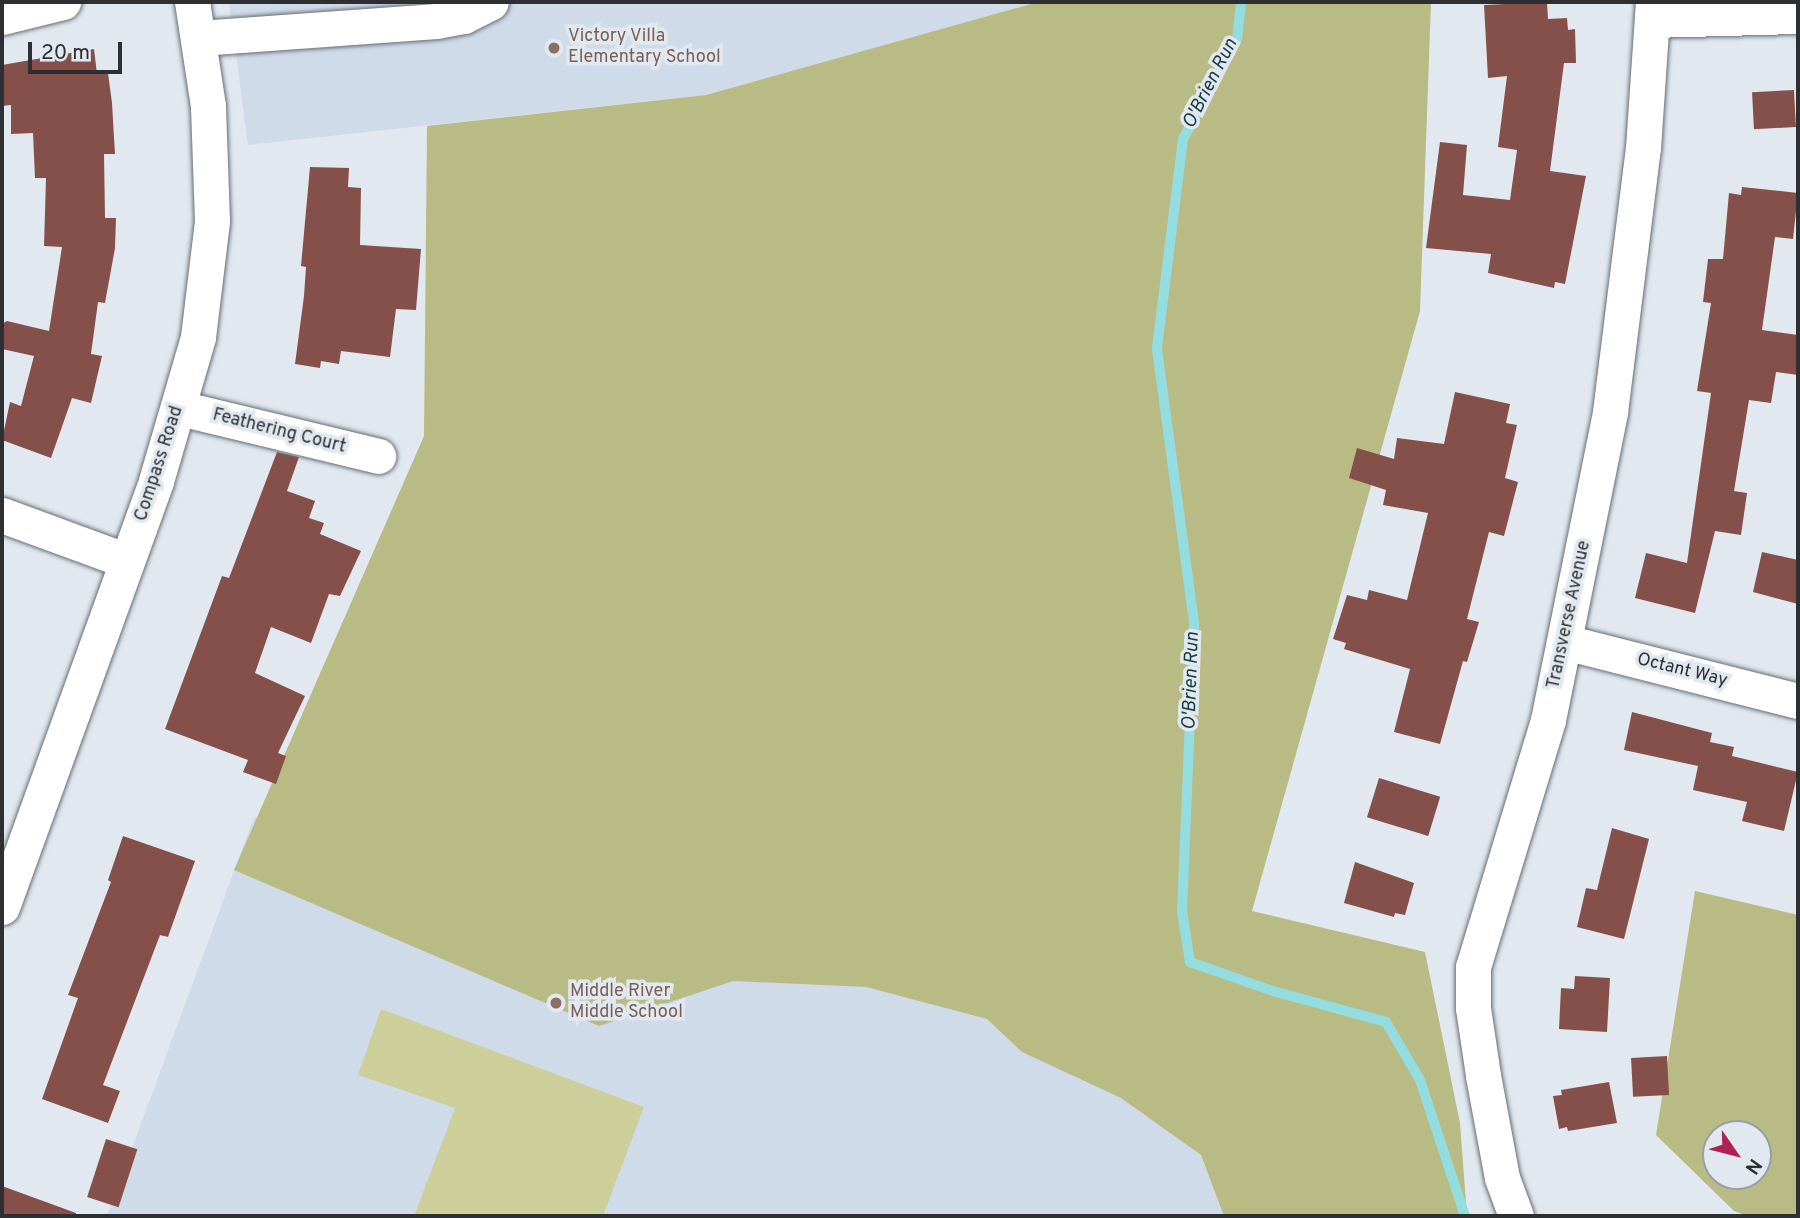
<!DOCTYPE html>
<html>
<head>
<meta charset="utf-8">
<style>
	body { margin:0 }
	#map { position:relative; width:1800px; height:1218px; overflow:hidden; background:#e1e8f0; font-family:Overpass,sans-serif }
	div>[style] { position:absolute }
	.built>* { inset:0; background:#d0dbe9 }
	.green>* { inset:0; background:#cdcf9b }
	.forest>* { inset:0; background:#b9bb84 }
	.stream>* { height:10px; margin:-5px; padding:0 5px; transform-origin:5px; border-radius:5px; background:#93dde1 }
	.building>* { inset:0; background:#855049; transform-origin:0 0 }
	.roads { filter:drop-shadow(0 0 2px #686e75) drop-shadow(0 0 2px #686e75) }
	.minor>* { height:35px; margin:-17.5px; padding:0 17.5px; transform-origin:17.5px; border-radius:17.5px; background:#fff }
	.dots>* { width:19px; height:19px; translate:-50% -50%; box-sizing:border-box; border:4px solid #e1e8f0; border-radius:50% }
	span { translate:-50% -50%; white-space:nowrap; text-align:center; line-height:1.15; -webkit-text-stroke:7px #e1e8f0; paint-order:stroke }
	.education-label { font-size:18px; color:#785e54 }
	.left { translate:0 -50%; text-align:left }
	.street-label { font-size:18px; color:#2d2f32 }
	.water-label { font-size:19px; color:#183c3e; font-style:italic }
	.frame { position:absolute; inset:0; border:4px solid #2d2f32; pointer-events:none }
	.north { position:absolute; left:1702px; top:1120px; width:70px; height:70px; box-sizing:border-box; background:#e1e8f0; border:2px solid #999ea4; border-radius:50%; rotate:125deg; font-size:19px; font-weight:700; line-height:28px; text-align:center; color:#2d2f32 }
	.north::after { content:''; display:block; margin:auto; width:24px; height:32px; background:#b02158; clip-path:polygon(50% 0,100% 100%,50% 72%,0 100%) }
	.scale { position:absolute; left:28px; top:42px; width:94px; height:32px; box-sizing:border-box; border:4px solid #2d2f32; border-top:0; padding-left:9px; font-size:21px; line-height:24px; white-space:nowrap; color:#2d2f32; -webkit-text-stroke:5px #e1e8f0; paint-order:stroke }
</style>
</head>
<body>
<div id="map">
	<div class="built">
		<div style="clip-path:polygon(229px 2px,1038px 2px,706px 95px,248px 145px)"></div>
		<div style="clip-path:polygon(254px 817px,742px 955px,1380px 1120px,1413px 1216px,107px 1216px)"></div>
	</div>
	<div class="green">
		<div style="clip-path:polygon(381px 1009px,644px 1107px,603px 1216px,414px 1216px,455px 1108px,358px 1075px)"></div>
	</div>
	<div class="forest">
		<div style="clip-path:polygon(1038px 2px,1431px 2px,1420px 311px,1252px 911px,1425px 952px,1460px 1123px,1467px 1216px,1224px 1216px,1201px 1155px,1121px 1098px,1022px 1052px,987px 1019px,866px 987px,733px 981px,599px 1026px,234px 870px,424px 436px,427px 126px,706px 95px)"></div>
		<div style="clip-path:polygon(evenodd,1695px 891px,1798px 915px,1798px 1216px,1748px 1216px,1734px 1211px,1656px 1135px,1695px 891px,1716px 1134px,1758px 1134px,1758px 1176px,1716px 1176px,1716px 1134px)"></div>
	</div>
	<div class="stream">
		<div style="left:1241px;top:2px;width:37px;rotate:96deg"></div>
		<div style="left:1237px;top:39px;width:114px;rotate:118.4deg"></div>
		<div style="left:1183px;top:139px;width:212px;rotate:97.1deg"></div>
		<div style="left:1157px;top:349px;width:277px;rotate:82.3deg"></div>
		<div style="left:1194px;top:624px;width:287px;rotate:92.4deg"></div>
		<div style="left:1182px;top:911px;width:52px;rotate:81.1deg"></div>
		<div style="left:1190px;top:962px;width:88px;rotate:19.3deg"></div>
		<div style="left:1273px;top:991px;width:117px;rotate:15.3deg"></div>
		<div style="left:1386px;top:1022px;width:67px;rotate:59.6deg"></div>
		<div style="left:1420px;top:1080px;width:143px;rotate:71.7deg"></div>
	</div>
	<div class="building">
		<div style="clip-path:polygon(1547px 2px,1548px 19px,1567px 18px,1568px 30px,1575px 29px,1576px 63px,1564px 63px,1550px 171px,1586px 176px,1565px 284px,1555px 282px,1554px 288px,1488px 273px,1491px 254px,1426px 248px,1440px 142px,1467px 145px,1463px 195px,1510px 200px,1517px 150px,1498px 147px,1507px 76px,1488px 78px,1484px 5px)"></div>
		<div style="clip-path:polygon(94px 49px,97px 74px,108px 73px,112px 103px,115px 154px,104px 154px,105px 218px,116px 218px,115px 248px,105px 303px,98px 302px,91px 354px,102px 356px,91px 403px,72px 398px,51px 458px,2px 440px,10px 402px,21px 406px,34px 356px,2px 349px,2px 324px,7px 321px,49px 331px,62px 247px,44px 246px,46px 178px,35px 178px,33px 133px,11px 134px,11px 105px,2px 106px,2px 65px)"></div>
		<div style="left:1794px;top:90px;width:37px;height:42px;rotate:87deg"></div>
		<div style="clip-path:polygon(310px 167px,349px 168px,348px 187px,361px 188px,360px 245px,421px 249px,416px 310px,396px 309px,390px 357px,341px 351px,339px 364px,321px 361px,320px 368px,295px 364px,304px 296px,306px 267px,301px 266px)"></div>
		<div style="clip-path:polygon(1742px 187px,1798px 193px,1793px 239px,1775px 237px,1762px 330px,1798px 335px,1798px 375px,1776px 372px,1771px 403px,1749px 400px,1734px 491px,1747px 493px,1741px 535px,1715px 531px,1695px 613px,1635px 598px,1646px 553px,1687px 563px,1711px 393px,1697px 391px,1711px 303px,1703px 302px,1708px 259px,1723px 259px,1729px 193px,1741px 195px)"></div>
		<div style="clip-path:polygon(1455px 392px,1510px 404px,1506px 423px,1517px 425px,1505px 478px,1518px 482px,1504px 536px,1489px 532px,1467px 619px,1479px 622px,1467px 662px,1463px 661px,1440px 744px,1394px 732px,1410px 669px,1344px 649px,1346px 643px,1333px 639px,1347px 595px,1367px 600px,1369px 590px,1407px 600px,1428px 513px,1383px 505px,1386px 490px,1349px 478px,1357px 448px,1394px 459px,1397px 438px,1444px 444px)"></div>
		<div style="clip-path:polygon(277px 452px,299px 457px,287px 491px,315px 501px,309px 518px,324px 523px,320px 534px,361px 551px,340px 596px,329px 594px,311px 643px,271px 627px,255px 673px,305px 696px,278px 753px,286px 756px,276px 784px,243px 772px,248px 760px,165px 729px,222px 576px,229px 578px)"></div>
		<div style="clip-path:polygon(1762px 552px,1798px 560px,1798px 604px,1753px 592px)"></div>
		<div style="clip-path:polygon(1632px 712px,1712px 733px,1710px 742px,1734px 747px,1732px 756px,1798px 772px,1784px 831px,1742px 821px,1747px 802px,1693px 790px,1698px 766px,1624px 750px)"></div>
		<div style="left:1379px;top:778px;width:64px;height:41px;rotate:17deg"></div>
		<div style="clip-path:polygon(1612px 828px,1649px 839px,1624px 939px,1577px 927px,1586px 888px,1597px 890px)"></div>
		<div style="clip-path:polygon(123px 836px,195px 861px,168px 937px,160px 935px,103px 1085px,120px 1091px,108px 1123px,42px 1099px,78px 998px,68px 995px,111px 882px,108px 880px)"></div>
		<div style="clip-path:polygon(1355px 862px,1414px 883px,1405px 915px,1395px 913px,1394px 917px,1344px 903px)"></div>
		<div style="clip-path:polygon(1575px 976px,1610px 978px,1607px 1032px,1559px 1029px,1561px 988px,1574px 989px)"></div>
		<div style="left:1667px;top:1056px;width:39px;height:36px;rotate:87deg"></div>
		<div style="clip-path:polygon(1609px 1082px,1617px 1123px,1568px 1131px,1567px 1127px,1559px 1129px,1553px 1096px,1562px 1095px,1561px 1090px)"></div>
		<div style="left:106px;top:1139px;width:33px;height:61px;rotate:18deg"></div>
		<div style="clip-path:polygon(2px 1186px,76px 1213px,76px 1216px,2px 1216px)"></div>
	</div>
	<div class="roads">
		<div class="minor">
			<div style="left:2px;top:17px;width:63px;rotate:-13.8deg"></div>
			<div style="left:1652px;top:20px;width:146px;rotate:-1.6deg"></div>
			<div style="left:199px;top:38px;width:238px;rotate:-4.1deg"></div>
			<div style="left:436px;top:21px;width:28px;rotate:-10deg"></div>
			<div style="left:464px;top:16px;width:30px;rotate:-27deg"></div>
			<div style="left:180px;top:408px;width:204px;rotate:13.6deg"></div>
			<div style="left:2px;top:515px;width:133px;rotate:20.2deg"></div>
			<div style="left:1565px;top:642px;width:240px;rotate:14.2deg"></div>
			<div style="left:2px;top:907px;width:453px;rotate:-70.1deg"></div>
			<div style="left:156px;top:481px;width:150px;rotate:-73.7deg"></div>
			<div style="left:198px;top:337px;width:117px;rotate:-83.1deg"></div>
			<div style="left:212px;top:221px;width:115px;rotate:-92deg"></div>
			<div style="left:208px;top:106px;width:105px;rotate:-98.7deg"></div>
			<div style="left:1516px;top:1216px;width:40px;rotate:-110.2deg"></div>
			<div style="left:1502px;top:1178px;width:105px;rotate:-100.5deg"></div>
			<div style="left:1483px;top:1075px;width:68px;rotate:-98.5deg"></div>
			<div style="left:1473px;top:1008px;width:41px;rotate:-90deg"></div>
			<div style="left:1473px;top:967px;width:258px;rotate:-73.1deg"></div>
			<div style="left:1548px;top:720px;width:314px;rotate:-78.6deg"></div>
			<div style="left:1610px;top:412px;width:266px;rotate:-82.9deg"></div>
			<div style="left:1643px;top:148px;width:146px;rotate:-86.1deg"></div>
		</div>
	</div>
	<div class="dots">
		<div style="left:554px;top:48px;background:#8d6e63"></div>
		<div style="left:556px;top:1003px;background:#8d6e63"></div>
	</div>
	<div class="education-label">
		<span class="left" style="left:568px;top:48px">Victory Villa<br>Elementary School</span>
		<span class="left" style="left:570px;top:1003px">Middle River<br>Middle School</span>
	</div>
	<div class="street-label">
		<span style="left:279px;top:432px;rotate:14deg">Feathering Court</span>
		<span style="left:160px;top:464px;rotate:-72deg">Compass Road</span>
		<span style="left:1570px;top:615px;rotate:-78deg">Transverse Avenue</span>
		<span style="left:1682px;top:671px;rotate:14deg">Octant Way</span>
	</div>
	<div class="water-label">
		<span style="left:1211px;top:84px;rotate:-63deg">O'Brien Run</span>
		<span style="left:1192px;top:681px;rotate:-88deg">O'Brien Run</span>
	</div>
	<div class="frame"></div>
	<div class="north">N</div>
	<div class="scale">20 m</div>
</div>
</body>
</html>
